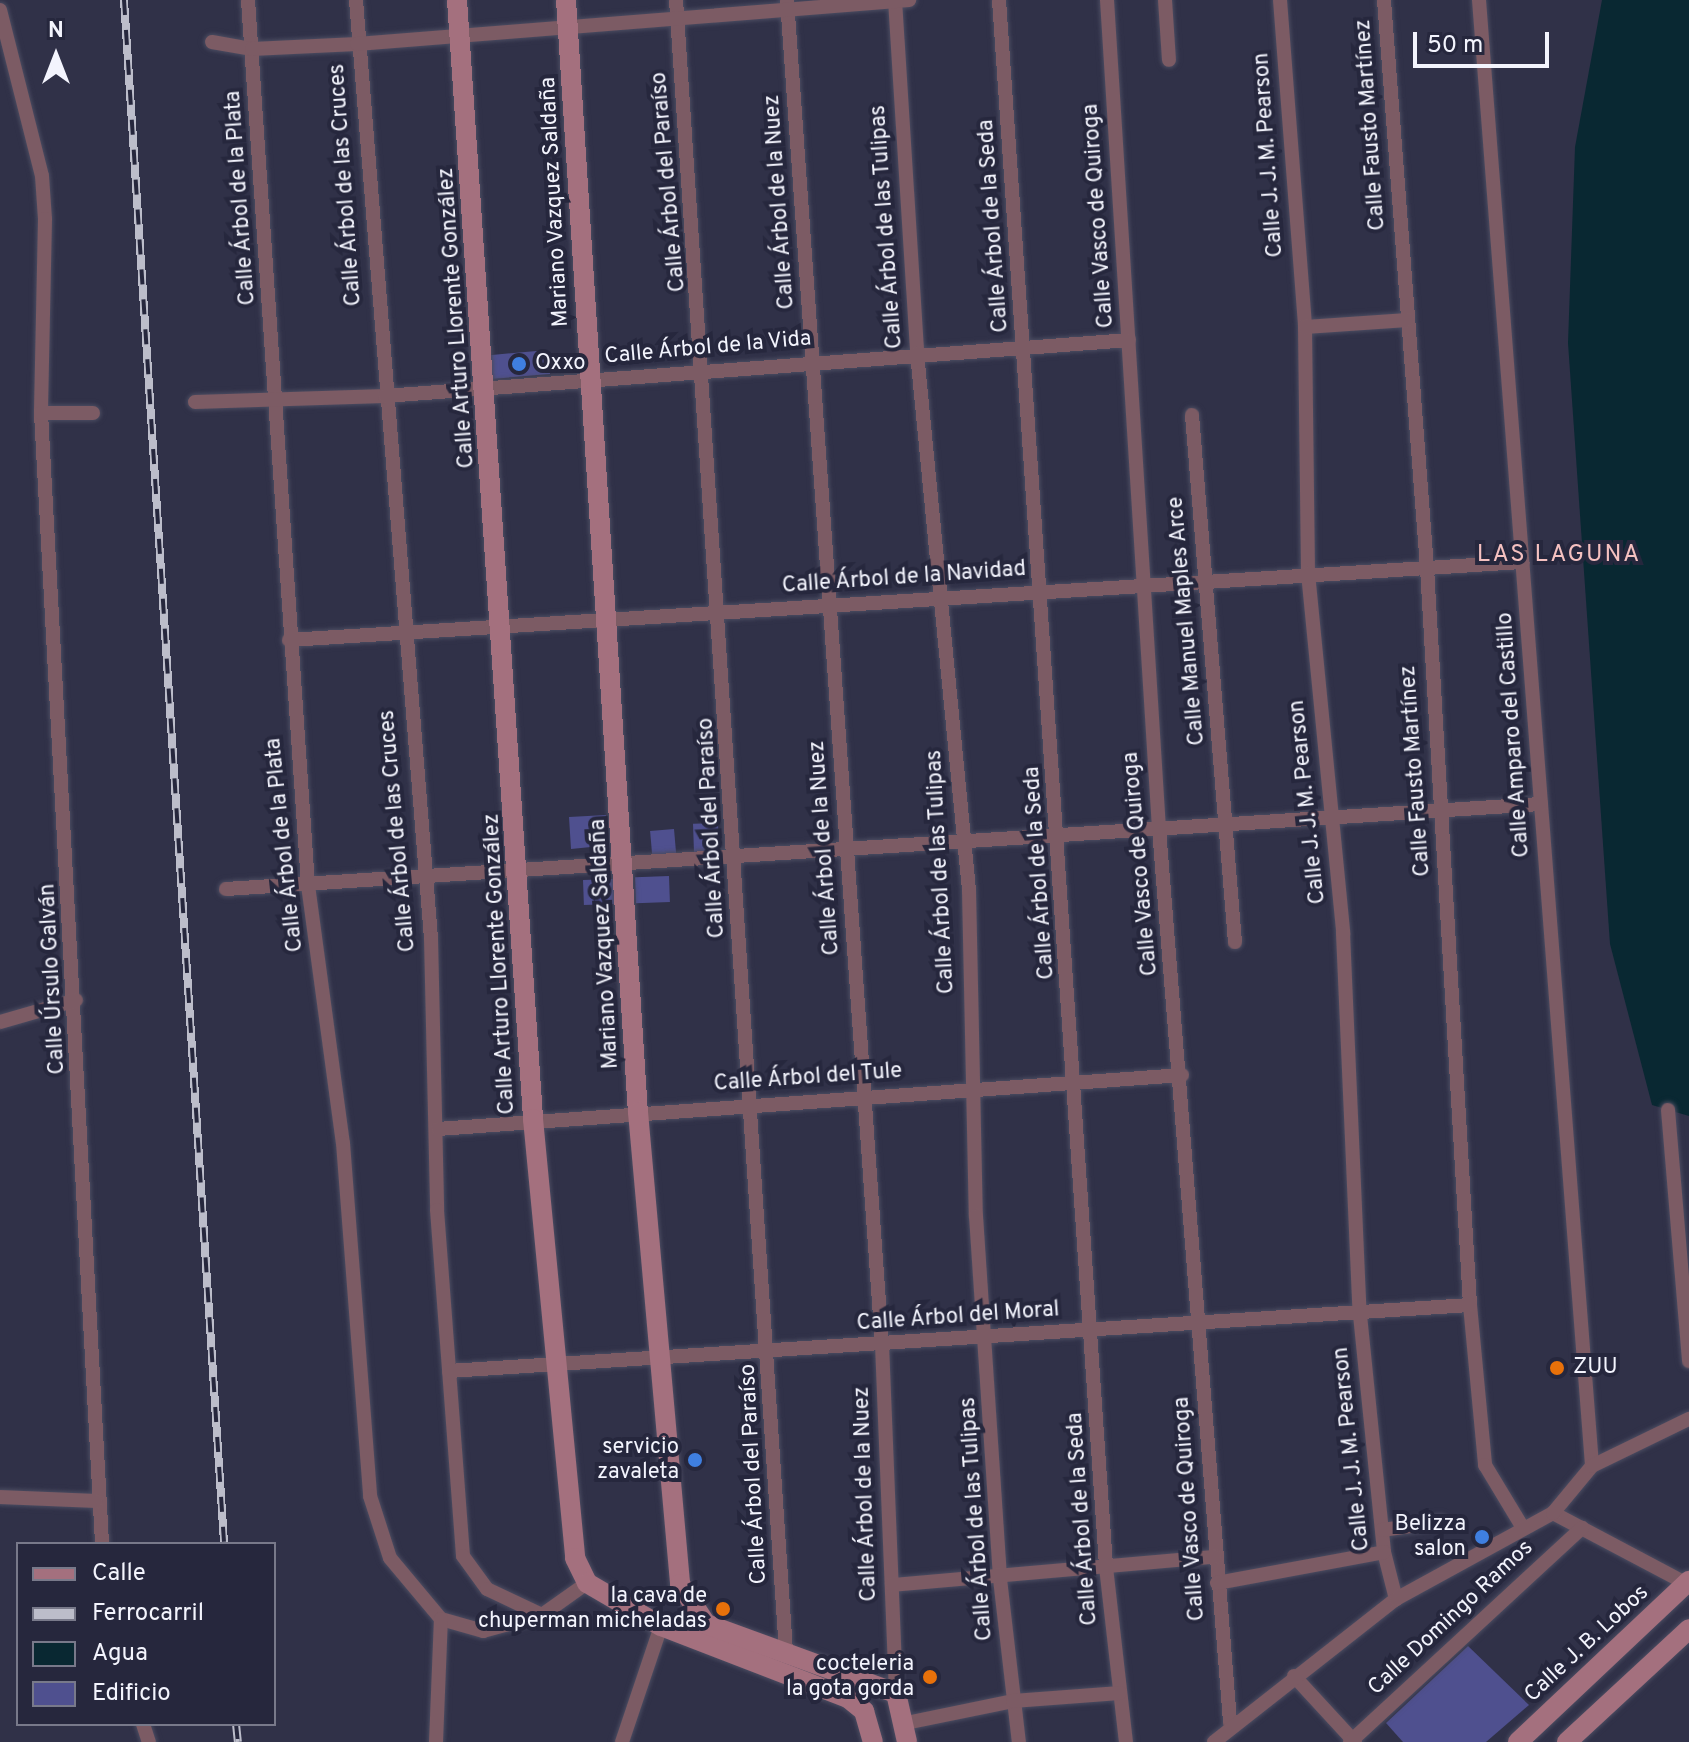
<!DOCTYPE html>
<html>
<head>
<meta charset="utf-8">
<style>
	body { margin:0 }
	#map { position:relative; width:1689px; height:1742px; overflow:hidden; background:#303148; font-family:Overpass,sans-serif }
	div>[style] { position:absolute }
	.water>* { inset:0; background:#092832 }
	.building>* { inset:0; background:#4f508f; transform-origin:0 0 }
	.roads { filter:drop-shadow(0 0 2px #4b4c61) drop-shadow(0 0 2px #4b4c61) }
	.street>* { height:14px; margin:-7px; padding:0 7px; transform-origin:7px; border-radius:7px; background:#7c5b64 }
	.secondary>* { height:20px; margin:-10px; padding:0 10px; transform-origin:10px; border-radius:10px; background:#a4707e }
	.rail>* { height:8px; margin-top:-4px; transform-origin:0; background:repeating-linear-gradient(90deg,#26273d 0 15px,#bcbdca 0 30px); box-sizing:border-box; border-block:2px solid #bcbdca }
	.dots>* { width:22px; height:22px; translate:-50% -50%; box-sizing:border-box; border:4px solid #26273d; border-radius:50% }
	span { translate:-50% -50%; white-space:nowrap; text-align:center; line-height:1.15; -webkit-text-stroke:8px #26273d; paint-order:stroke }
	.street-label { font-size:22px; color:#f3f4fd }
	.poi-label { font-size:22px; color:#f3f4fd }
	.left { translate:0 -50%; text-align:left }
	.right { translate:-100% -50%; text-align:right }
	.neighbourhood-label { font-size:24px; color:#f5c1c0; letter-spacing:2px }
	.legend { position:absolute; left:16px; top:1542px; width:260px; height:184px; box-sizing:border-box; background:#26273d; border:2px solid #78798a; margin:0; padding:10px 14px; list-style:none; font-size:24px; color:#f3f4fd }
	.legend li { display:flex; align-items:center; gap:16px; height:40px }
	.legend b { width:40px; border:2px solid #78798a }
	.north { position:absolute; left:16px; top:16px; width:80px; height:80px; -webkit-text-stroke:6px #26273d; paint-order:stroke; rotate:0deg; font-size:22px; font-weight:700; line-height:32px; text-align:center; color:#f3f4fd }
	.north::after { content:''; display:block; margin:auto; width:28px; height:36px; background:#f3f4fd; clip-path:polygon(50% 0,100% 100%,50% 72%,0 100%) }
	.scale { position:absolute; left:1413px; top:32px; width:136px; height:36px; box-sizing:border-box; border:4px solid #f3f4fd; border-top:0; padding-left:10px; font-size:24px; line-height:28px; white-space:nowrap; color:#f3f4fd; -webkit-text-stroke:6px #26273d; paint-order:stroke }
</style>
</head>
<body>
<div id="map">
	<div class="water">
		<div style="clip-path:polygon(1602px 0,1689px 0,1689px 1116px,1652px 1105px,1610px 944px,1568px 343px,1575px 147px)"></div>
	</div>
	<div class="building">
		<div style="left:548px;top:350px;width:24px;height:59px;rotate:85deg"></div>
		<div style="clip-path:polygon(606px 815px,601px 846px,571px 849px,569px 817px)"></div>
		<div style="left:718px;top:823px;width:29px;height:25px;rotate:88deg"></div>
		<div style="left:674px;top:829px;width:25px;height:24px;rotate:85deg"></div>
		<div style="left:669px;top:876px;width:26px;height:34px;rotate:88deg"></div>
		<div style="left:614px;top:879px;width:25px;height:31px;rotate:88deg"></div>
		<div style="clip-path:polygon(1468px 1646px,1529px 1705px,1486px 1742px,1403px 1742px,1386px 1723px)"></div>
	</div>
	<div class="roads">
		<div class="street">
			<div style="left:248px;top:0;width:887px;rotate:86.12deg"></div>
			<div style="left:308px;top:885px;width:260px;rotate:82.3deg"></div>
			<div style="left:343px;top:1143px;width:354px;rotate:85.6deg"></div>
			<div style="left:370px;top:1496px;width:65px;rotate:72.1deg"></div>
			<div style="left:390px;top:1558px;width:80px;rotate:50.1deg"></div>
			<div style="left:441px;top:1619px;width:44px;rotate:15.9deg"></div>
			<div style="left:483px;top:1631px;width:61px;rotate:-15.2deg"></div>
			<div style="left:542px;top:1615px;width:55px;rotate:-35.4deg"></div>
			<div style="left:356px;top:0;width:941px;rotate:85.43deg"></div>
			<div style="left:431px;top:938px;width:272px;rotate:88.7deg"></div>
			<div style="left:437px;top:1210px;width:347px;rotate:85.7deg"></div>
			<div style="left:463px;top:1556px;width:41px;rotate:54deg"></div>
			<div style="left:487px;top:1589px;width:61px;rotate:25.3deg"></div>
			<div style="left:676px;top:0;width:1657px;rotate:86.19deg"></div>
			<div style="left:787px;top:0;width:1347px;rotate:85.96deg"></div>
			<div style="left:882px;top:1344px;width:349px;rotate:87.7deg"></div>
			<div style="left:895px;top:0;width:354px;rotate:86.4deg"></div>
			<div style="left:917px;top:353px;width:540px;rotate:84.47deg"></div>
			<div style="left:969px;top:890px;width:326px;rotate:88.8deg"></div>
			<div style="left:976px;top:1216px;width:364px;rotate:86.2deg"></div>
			<div style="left:1000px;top:1579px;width:164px;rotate:83.4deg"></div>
			<div style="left:999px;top:0;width:1571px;rotate:86.09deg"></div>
			<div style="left:1106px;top:1567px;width:176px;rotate:83.5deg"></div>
			<div style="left:1107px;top:0;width:831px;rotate:86.41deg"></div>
			<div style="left:1159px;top:829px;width:896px;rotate:85.45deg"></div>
			<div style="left:1165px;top:0;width:60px;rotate:86.2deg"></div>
			<div style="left:1280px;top:0;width:328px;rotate:85.6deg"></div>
			<div style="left:1305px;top:327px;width:246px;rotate:89.3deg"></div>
			<div style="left:1308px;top:573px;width:362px;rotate:84.4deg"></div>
			<div style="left:1343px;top:933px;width:382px;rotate:87.5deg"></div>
			<div style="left:1360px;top:1315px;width:238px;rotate:84.2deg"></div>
			<div style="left:1384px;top:1552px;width:49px;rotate:75.7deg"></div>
			<div style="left:1384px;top:0;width:570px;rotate:85.67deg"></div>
			<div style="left:1427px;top:568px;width:738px;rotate:86.66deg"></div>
			<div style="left:1470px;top:1305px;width:161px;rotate:84.6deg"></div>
			<div style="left:1485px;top:1465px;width:74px;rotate:58.9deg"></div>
			<div style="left:1479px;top:0;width:1470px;rotate:85.59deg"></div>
			<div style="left:0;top:10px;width:171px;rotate:75.8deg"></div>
			<div style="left:42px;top:176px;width:43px;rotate:86deg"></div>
			<div style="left:45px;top:219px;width:194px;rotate:91.2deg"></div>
			<div style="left:41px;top:413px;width:1133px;rotate:86.91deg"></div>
			<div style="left:212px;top:42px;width:41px;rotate:9.9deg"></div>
			<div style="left:252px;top:49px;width:105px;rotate:-2.7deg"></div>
			<div style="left:357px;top:44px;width:554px;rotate:-4.56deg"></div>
			<div style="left:1305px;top:327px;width:103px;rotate:-3.9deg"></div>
			<div style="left:195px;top:402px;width:190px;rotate:-1.8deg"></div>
			<div style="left:385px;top:396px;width:746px;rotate:-4.3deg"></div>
			<div style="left:41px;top:413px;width:52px"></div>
			<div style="left:1192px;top:415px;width:529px;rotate:85.34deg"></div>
			<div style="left:289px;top:640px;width:1236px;rotate:-3.62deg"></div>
			<div style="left:226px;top:889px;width:1318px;rotate:-3.7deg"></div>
			<div style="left:0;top:1022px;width:79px;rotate:-16.1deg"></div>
			<div style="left:1668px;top:1110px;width:252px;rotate:85.2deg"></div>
			<div style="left:438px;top:1129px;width:746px;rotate:-4.15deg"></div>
			<div style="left:449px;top:1371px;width:1023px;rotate:-3.7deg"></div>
			<div style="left:0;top:1497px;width:96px;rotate:2.4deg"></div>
			<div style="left:1553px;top:1513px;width:152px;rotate:27.9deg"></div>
			<div style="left:1382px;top:1530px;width:59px;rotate:-7.9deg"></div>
			<div style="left:1217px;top:1583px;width:170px;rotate:-10.5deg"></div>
			<div style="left:892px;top:1585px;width:324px;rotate:-5deg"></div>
			<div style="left:1294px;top:1676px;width:90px;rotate:47.3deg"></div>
			<div style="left:906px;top:1723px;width:109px;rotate:-11.6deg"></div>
			<div style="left:1013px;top:1701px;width:107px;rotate:-4.3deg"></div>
			<div style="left:143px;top:1724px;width:19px;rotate:72deg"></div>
			<div style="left:436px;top:1742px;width:123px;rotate:-87.7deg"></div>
			<div style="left:622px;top:1742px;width:122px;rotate:-71.4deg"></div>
			<div style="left:1214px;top:1742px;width:231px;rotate:-38.2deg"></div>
			<div style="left:1396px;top:1599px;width:179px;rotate:-28.7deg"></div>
			<div style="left:1553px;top:1513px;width:61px;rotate:-50.3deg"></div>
			<div style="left:1592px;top:1466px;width:108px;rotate:-25.9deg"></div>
			<div style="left:1350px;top:1742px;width:316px;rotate:-42.7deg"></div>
		</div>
		<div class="secondary">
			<div style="left:457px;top:0;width:1122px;rotate:86.11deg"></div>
			<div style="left:533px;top:1119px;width:441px;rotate:84.5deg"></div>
			<div style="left:575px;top:1558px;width:28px;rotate:64deg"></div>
			<div style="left:587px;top:1583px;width:86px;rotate:30.2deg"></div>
			<div style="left:661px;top:1626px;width:200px;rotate:21.1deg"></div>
			<div style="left:848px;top:1698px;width:21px;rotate:39deg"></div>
			<div style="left:864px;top:1711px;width:32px;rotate:74deg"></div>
			<div style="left:566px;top:0;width:1114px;rotate:86.3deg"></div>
			<div style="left:638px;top:1112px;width:474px;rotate:84.9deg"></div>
			<div style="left:680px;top:1584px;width:48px;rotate:57deg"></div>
			<div style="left:706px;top:1624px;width:202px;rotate:20deg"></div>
			<div style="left:896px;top:1693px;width:50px;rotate:77.3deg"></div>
			<div style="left:1518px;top:1742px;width:235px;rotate:-43.3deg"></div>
			<div style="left:1567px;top:1742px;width:166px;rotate:-42.8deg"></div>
		</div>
	</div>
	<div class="rail">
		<div style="left:124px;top:0;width:1547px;rotate:86.29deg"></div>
		<div style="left:236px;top:1724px;width:18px;rotate:84deg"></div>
	</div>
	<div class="dots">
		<div style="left:519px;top:364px;background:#3f7fe0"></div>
		<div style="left:1557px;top:1368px;background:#e8710a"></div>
		<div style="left:695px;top:1460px;background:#3f7fe0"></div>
		<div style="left:1482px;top:1537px;background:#3f7fe0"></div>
		<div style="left:723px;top:1609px;background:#e8710a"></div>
		<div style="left:930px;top:1677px;background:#e8710a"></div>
	</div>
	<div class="street-label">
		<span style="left:1371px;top:125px;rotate:-94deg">Calle Fausto Martínez</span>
		<span style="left:1269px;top:155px;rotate:-94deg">Calle J. J. M. Pearson</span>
		<span style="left:669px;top:182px;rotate:-95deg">Calle Árbol del Paraíso</span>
		<span style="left:346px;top:185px;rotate:-94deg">Calle Árbol de las Cruces</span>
		<span style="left:241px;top:198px;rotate:-94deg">Calle Árbol de la Plata</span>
		<span style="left:555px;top:202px;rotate:-93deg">Mariano Vazquez Saldaña</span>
		<span style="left:780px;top:202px;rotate:-94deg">Calle Árbol de la Nuez</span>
		<span style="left:1099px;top:216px;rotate:-94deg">Calle Vasco de Quiroga</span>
		<span style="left:994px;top:226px;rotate:-94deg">Calle Árbol de la Seda</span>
		<span style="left:887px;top:227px;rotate:-94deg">Calle Árbol de las Tulipas</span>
		<span style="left:457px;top:318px;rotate:-94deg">Calle Arturo Llorente González</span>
		<span style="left:708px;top:348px;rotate:-5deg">Calle Árbol de la Vida</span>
		<span style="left:904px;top:578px;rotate:-4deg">Calle Árbol de la Navidad</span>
		<span style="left:1187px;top:621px;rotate:-95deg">Calle Manuel Maples Arce</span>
		<span style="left:1514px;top:735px;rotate:-94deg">Calle Amparo del Castillo</span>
		<span style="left:1416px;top:771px;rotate:-94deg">Calle Fausto Martínez</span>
		<span style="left:1308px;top:802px;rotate:-96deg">Calle J. J. M. Pearson</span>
		<span style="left:712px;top:828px;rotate:-93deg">Calle Árbol del Paraíso</span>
		<span style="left:398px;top:831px;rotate:-95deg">Calle Árbol de las Cruces</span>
		<span style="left:285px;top:845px;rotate:-96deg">Calle Árbol de la Plata</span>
		<span style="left:825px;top:848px;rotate:-94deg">Calle Árbol de la Nuez</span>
		<span style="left:1141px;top:864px;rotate:-95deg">Calle Vasco de Quiroga</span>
		<span style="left:941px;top:872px;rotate:-93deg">Calle Árbol de las Tulipas</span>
		<span style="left:1040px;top:873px;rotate:-94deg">Calle Árbol de la Seda</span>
		<span style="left:605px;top:944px;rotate:-93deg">Mariano Vazquez Saldaña</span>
		<span style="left:500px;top:964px;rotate:-93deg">Calle Arturo Llorente González</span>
		<span style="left:53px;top:979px;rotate:-93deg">Calle Úrsulo Galván</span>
		<span style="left:808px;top:1078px;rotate:-4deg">Calle Árbol del Tule</span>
		<span style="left:958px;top:1317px;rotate:-4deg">Calle Árbol del Moral</span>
		<span style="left:1352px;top:1449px;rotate:-96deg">Calle J. J. M. Pearson</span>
		<span style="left:754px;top:1474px;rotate:-93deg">Calle Árbol del Paraíso</span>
		<span style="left:866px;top:1494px;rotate:-92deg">Calle Árbol de la Nuez</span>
		<span style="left:1190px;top:1509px;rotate:-94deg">Calle Vasco de Quiroga</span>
		<span style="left:977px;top:1519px;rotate:-94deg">Calle Árbol de las Tulipas</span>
		<span style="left:1083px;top:1519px;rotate:-94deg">Calle Árbol de la Seda</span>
		<span style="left:1451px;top:1618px;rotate:-43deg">Calle Domingo Ramos</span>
		<span style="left:1587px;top:1644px;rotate:-43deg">Calle J. B. Lobos</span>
	</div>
	<div class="poi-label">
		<span class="left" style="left:535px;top:364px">Oxxo</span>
		<span class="left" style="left:1573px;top:1368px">ZUU</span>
		<span class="right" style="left:679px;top:1460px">servicio<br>zavaleta</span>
		<span class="right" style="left:1466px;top:1537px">Belizza<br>salon</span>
		<span class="right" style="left:707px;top:1609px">la cava de<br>chuperman micheladas</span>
		<span class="right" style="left:914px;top:1677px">cocteleria<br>la gota gorda</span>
	</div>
	<div class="neighbourhood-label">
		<span style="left:1559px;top:556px">LAS LAGUNA</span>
	</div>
	<ul class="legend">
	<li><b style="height:10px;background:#a4707e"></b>Calle</li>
	<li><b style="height:10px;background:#bcbdca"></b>Ferrocarril</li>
	<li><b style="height:22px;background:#092832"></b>Agua</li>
	<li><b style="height:22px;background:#4f508f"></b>Edificio</li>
	</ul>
	<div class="north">N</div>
	<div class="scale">50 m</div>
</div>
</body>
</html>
